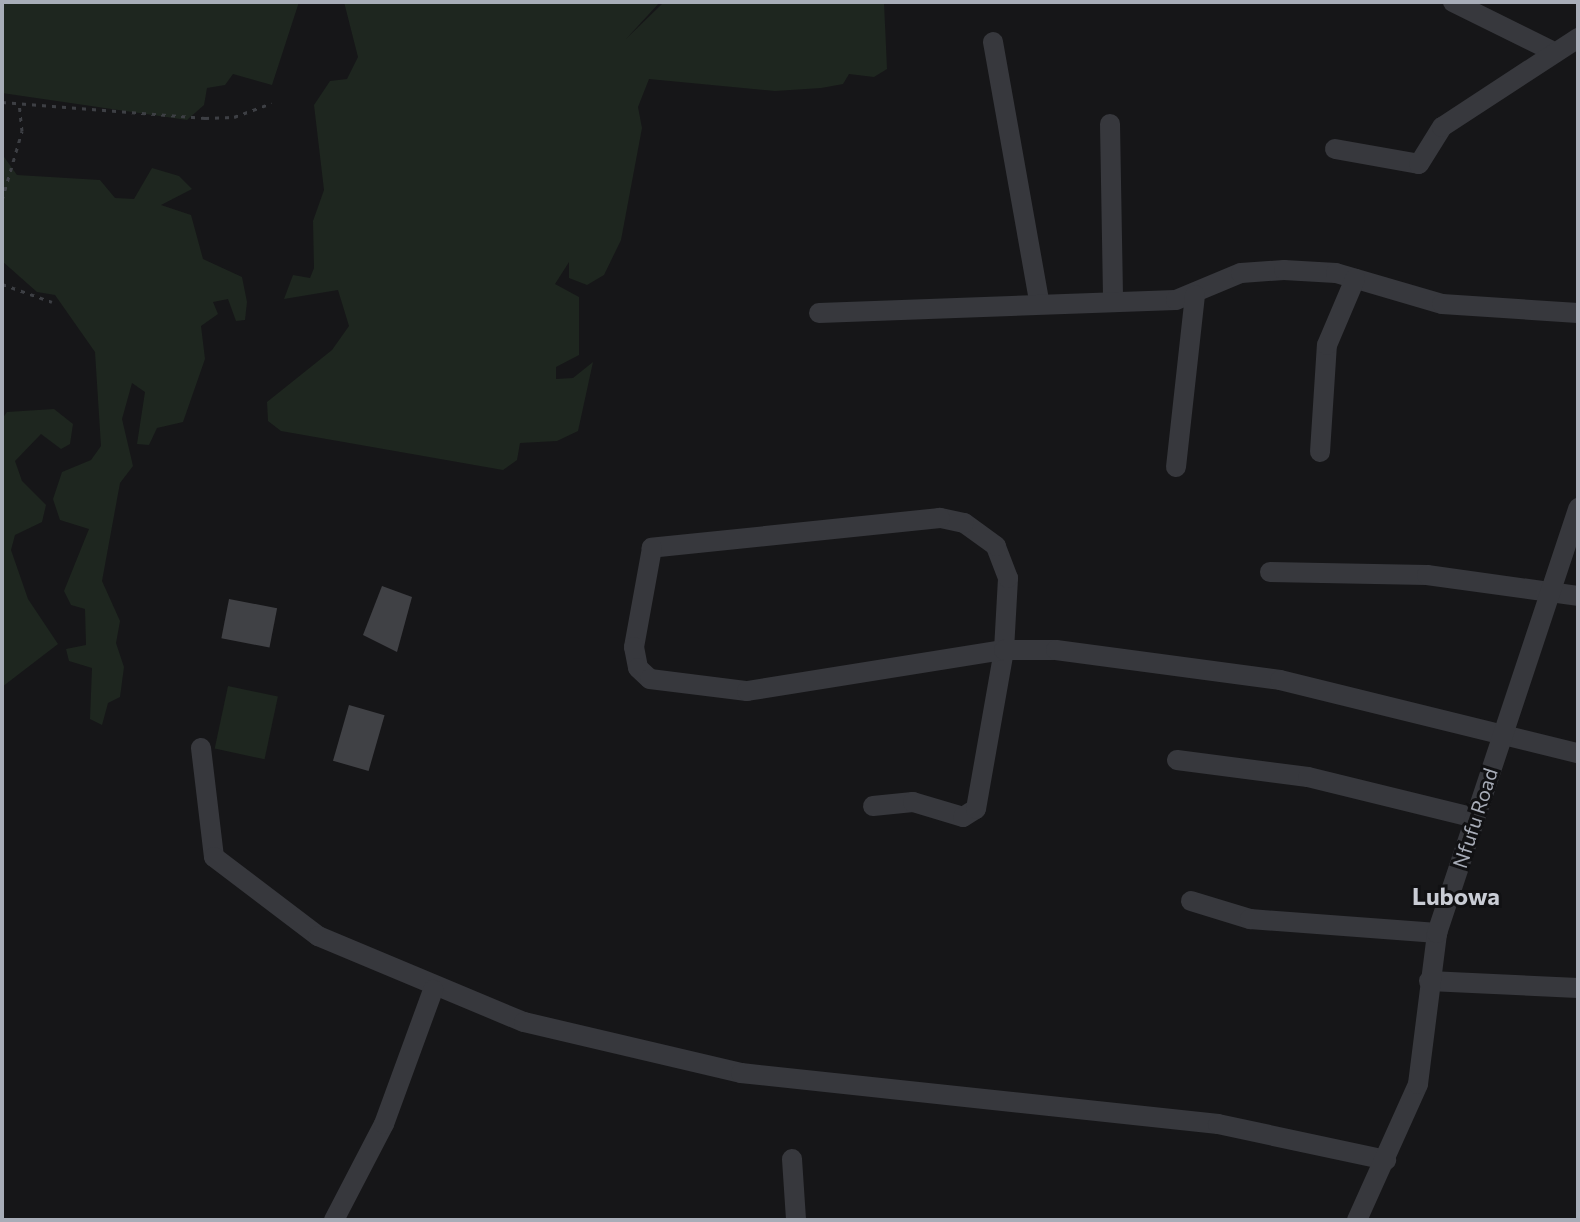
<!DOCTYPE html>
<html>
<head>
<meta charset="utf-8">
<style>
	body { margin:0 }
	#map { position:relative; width:1580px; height:1222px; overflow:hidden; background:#161618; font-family:Commissioner,sans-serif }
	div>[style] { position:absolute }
	.green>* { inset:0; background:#1e261f; transform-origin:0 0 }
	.building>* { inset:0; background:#404145; transform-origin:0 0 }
	.path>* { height:3px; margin-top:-1.5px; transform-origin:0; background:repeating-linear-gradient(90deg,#3d3f44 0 4px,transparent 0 10px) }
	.minor>* { height:20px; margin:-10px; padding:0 10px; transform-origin:10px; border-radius:10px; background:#37383d }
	span { translate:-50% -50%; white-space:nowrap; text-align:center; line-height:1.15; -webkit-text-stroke:6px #111113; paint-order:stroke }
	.street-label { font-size:20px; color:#a8adb8 }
	.quarter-label { font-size:24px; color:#c9ccd4; font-weight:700 }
	.frame { position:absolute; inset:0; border:4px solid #a8adb8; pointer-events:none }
</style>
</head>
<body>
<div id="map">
	<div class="green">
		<div style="clip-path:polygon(2px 2px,299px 2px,272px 85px,233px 74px,225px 85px,207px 88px,204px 105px,187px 120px,2px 93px)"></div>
		<div style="clip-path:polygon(344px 2px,660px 2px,626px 39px,664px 2px,884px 2px,887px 69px,874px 77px,849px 74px,843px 84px,821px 88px,775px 91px,649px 79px,638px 107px,642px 128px,621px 240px,604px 275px,587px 285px,569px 278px,569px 262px,555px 284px,579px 297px,579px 355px,556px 367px,556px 379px,573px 378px,593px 362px,578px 431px,557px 441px,520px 443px,517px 460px,503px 470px,281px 431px,268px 421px,267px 402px,332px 350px,349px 326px,338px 290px,284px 299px,293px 275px,310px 278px,314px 268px,313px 221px,324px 190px,314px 105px,330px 81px,347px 79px,358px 57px)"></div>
		<div style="clip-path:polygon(2px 154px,17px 175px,100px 180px,115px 198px,134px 199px,152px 168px,179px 176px,192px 189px,161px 205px,191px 215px,203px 259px,242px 277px,247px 302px,245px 320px,236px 321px,228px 299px,213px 302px,218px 314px,201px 326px,205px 359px,183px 422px,157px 428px,149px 445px,137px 444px,145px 392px,132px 383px,122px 419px,133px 466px,120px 483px,102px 581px,120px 621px,116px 643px,124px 667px,120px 697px,108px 703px,102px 725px,90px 719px,92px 668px,69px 661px,66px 649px,86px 645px,85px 609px,71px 605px,64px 591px,89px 529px,60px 520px,53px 499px,62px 472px,91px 460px,101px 446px,95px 352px,55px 295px,37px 292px,2px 261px)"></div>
		<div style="clip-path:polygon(54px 409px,73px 424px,70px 444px,61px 449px,41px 434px,15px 461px,22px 481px,46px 505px,42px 522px,15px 535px,11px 550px,28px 599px,58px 644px,2px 687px,2px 419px,7px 412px)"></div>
		<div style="left:228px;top:686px;width:51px;height:64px;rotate:12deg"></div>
	</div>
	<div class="building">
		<div style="clip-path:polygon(382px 586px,412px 597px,397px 652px,363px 635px)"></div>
		<div style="left:229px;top:599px;width:49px;height:40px;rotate:11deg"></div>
		<div style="left:349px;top:705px;width:37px;height:58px;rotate:16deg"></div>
	</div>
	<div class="path">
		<div style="left:2px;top:102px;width:204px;rotate:4.5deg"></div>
		<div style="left:205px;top:118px;width:29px;rotate:-2deg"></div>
		<div style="left:234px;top:117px;width:40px;rotate:-20.2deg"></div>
		<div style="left:2px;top:200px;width:72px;rotate:-73.8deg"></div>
		<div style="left:22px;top:131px;width:28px;rotate:-96deg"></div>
		<div style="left:2px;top:284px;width:53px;rotate:19.8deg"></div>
	</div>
	<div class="minor">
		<div style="left:1453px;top:2px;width:108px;rotate:26.3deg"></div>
		<div style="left:993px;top:42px;width:263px;rotate:79.9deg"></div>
		<div style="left:1110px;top:124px;width:178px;rotate:89deg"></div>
		<div style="left:1335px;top:149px;width:85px;rotate:10.1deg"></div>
		<div style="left:1419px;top:164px;width:44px;rotate:-58.1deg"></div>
		<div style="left:1442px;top:127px;width:163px;rotate:-33.2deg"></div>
		<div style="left:819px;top:313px;width:357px;rotate:-2.1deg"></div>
		<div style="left:1176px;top:300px;width:70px;rotate:-22.6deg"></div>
		<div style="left:1241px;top:273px;width:43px;rotate:-4deg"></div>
		<div style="left:1284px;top:270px;width:52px;rotate:3.3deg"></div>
		<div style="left:1336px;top:273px;width:110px;rotate:16.3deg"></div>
		<div style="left:1442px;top:304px;width:136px;rotate:3.8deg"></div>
		<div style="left:1320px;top:452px;width:107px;rotate:-86.3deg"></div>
		<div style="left:1327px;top:345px;width:72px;rotate:-67deg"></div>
		<div style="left:1176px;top:467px;width:173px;rotate:-83.7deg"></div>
		<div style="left:1270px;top:572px;width:157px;rotate:1.1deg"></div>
		<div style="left:1427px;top:575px;width:152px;rotate:7.9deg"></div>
		<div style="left:201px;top:748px;width:110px;rotate:83.2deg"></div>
		<div style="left:214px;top:857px;width:131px;rotate:37.2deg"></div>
		<div style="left:318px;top:936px;width:223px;rotate:22.7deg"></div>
		<div style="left:524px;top:1022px;width:223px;rotate:13.2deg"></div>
		<div style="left:741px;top:1073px;width:480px;rotate:6.1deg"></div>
		<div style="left:1218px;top:1124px;width:172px;rotate:12.1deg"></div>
		<div style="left:1177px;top:760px;width:132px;rotate:7.4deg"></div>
		<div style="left:1308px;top:777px;width:168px;rotate:13.8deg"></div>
		<div style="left:873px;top:806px;width:40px;rotate:-5.7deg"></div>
		<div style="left:913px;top:802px;width:52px;rotate:16.7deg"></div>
		<div style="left:963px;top:817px;width:15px;rotate:-32deg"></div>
		<div style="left:976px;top:809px;width:161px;rotate:-80deg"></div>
		<div style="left:1004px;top:650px;width:72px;rotate:-86.8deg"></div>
		<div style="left:1008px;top:578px;width:34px;rotate:-111deg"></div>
		<div style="left:996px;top:546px;width:39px;rotate:-144deg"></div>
		<div style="left:964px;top:523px;width:25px;rotate:-168deg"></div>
		<div style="left:940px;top:518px;width:290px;rotate:174.1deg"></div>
		<div style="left:652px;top:548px;width:101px;rotate:100.3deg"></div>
		<div style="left:634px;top:647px;width:21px;rotate:79deg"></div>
		<div style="left:638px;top:668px;width:16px;rotate:43deg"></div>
		<div style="left:650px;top:679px;width:98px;rotate:7.1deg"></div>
		<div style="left:747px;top:691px;width:260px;rotate:-9.1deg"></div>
		<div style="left:1004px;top:650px;width:52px"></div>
		<div style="left:1056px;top:650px;width:226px;rotate:7.6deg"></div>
		<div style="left:1280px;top:680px;width:307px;rotate:13.8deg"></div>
		<div style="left:1191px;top:901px;width:62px;rotate:17deg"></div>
		<div style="left:1250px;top:919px;width:188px;rotate:4.3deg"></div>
		<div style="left:1429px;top:981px;width:149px;rotate:2.7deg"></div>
		<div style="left:792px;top:1159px;width:61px;rotate:86.2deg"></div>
		<div style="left:334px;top:1220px;width:108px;rotate:-62.5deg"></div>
		<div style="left:384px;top:1124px;width:143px;rotate:-69.9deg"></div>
		<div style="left:1357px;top:1220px;width:149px;rotate:-65.8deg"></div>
		<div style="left:1418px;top:1084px;width:152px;rotate:-82.8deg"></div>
		<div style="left:1437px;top:933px;width:448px;rotate:-71.6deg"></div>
	</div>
	<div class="street-label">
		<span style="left:1475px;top:818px;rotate:-72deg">Nfufu Road</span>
	</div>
	<div class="quarter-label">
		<span style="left:1456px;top:896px">Lubowa</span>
	</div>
	<div class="frame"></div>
</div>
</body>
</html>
